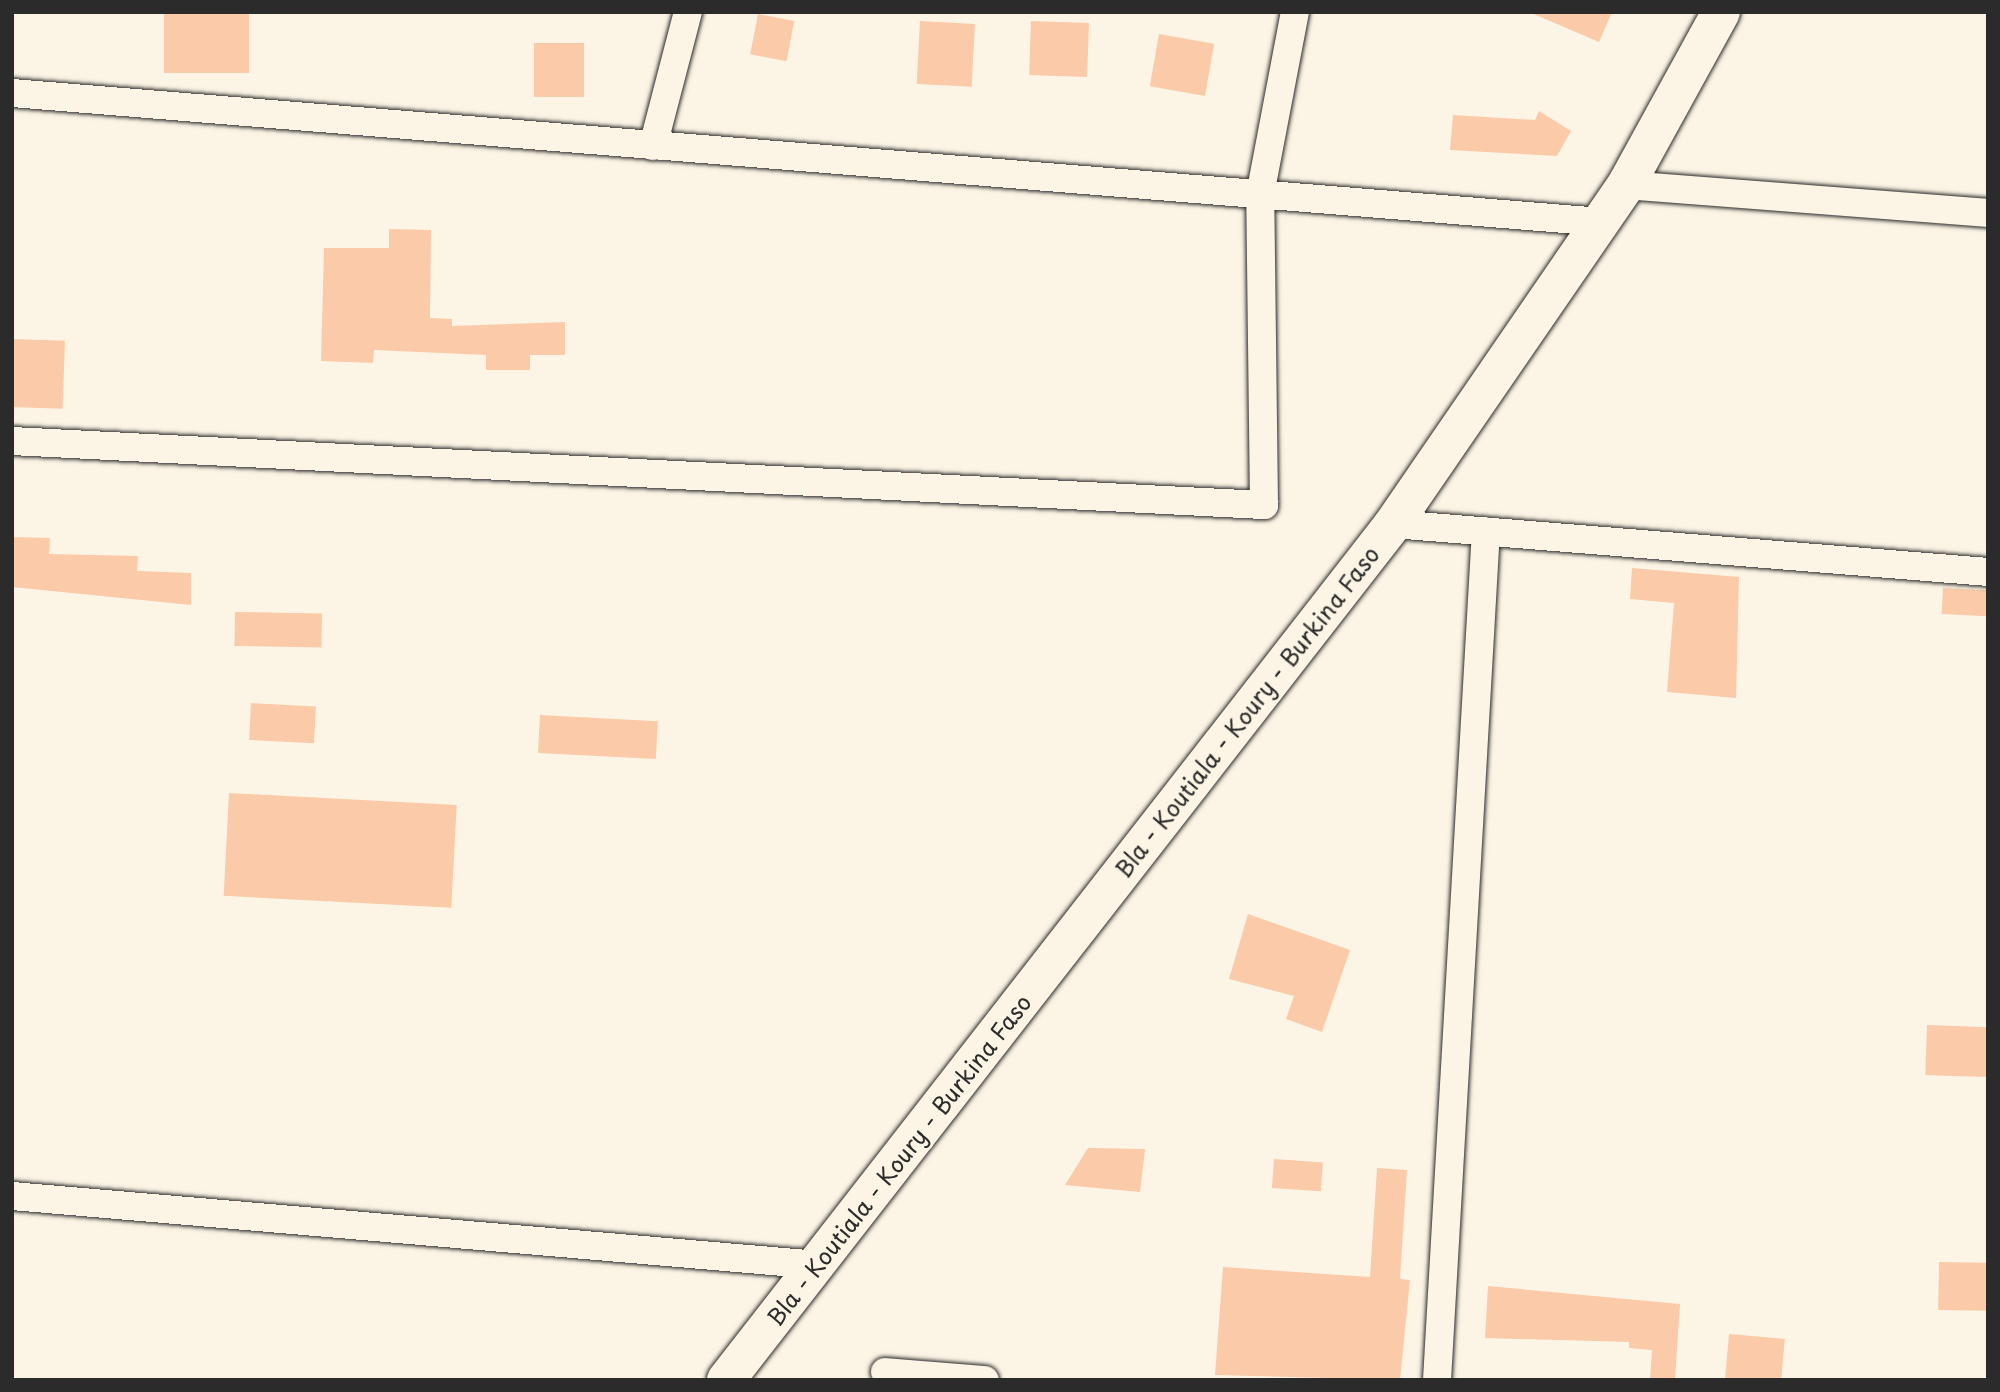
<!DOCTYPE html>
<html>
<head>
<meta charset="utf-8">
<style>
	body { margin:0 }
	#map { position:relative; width:2000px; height:1392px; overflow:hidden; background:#fcf5e5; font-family:"Playpen Sans",sans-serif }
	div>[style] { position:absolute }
	.building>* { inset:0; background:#facaa9; transform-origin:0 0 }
	.roads { filter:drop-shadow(0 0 2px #2b2b2b) drop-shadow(0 0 2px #2b2b2b) }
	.street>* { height:28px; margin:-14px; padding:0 14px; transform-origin:14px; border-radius:14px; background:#fcf5e5 }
	.primary>* { height:38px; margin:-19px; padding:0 19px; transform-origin:19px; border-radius:19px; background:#fcf5e5 }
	span { translate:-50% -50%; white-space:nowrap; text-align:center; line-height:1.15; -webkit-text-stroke:5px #fcf5e5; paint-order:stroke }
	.street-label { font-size:23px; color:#2b2b2b }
	.frame { position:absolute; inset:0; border:14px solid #2b2b2b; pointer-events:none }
</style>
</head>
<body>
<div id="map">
	<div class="building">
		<div style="left:164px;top:12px;width:85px;height:61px"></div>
		<div style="clip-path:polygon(1529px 12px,1612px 12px,1599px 42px)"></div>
		<div style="left:758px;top:14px;width:37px;height:41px;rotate:11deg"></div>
		<div style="left:920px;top:21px;width:55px;height:63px;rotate:3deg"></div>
		<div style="left:1031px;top:21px;width:58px;height:54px;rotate:2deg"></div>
		<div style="left:1159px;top:34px;width:56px;height:53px;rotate:10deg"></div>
		<div style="left:534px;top:43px;width:50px;height:54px"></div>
		<div style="clip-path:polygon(1539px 111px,1571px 131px,1557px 156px,1450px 150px,1453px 115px,1535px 120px)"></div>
		<div style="clip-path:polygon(389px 229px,431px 230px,430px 318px,452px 319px,452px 326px,565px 322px,565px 355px,530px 355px,530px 370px,486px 370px,486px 355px,374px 350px,373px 363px,321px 361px,324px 248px,389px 248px)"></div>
		<div style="left:12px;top:339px;width:53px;height:68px;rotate:2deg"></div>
		<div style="clip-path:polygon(12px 537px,50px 538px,49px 554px,138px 556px,137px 571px,191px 573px,191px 605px,12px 587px)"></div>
		<div style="clip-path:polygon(1632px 568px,1739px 577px,1736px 698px,1667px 692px,1674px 603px,1630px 599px)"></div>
		<div style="left:1943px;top:588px;width:45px;height:26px;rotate:3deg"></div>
		<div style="left:235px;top:612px;width:87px;height:34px;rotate:1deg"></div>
		<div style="left:251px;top:703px;width:65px;height:37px;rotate:3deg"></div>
		<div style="left:540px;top:715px;width:118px;height:38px;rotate:3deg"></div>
		<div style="left:229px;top:793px;width:228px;height:103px;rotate:3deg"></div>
		<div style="clip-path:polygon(1248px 914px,1350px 950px,1322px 1032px,1286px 1019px,1294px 996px,1229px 979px)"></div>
		<div style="left:1927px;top:1025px;width:61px;height:50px;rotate:2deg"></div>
		<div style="clip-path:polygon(1088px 1148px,1145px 1149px,1140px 1192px,1065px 1185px)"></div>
		<div style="left:1274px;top:1159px;width:49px;height:29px;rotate:4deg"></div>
		<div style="clip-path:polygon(1377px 1168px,1407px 1170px,1400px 1279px,1410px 1280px,1400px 1380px,1215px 1375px,1223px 1267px,1370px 1277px)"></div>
		<div style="left:1939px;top:1262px;width:49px;height:48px;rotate:1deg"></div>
		<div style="clip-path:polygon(1488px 1286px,1680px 1304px,1675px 1380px,1650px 1380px,1652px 1350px,1629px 1348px,1629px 1342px,1485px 1338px)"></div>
		<div style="left:1729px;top:1334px;width:56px;height:46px;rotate:5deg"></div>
	</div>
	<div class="roads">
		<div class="street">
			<div style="left:12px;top:93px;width:1594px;rotate:4.64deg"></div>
			<div style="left:653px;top:146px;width:138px;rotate:-75.4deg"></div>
			<div style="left:1626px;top:185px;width:363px;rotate:4.4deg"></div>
			<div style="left:12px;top:441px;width:1254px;rotate:2.93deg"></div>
			<div style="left:1264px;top:505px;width:310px;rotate:-90.7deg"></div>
			<div style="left:1260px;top:195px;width:186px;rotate:-79.2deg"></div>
			<div style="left:1393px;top:524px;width:597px;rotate:4.61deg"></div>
			<div style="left:12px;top:1196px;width:809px;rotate:4.89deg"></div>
			<div style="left:885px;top:1372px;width:100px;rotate:4.6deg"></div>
			<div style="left:1437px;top:1380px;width:850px;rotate:-86.7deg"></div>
		</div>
		<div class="primary">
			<div style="left:726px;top:1380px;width:1085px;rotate:-52.07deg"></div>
			<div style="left:1393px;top:524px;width:411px;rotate:-55.5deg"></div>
			<div style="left:1626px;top:185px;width:197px;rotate:-61.2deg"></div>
		</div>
	</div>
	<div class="street-label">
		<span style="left:1247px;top:712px;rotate:-52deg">Bla - Koutiala - Koury - Burkina Faso</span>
		<span style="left:899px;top:1160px;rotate:-52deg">Bla - Koutiala - Koury - Burkina Faso</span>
	</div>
	<div class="frame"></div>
</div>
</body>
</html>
